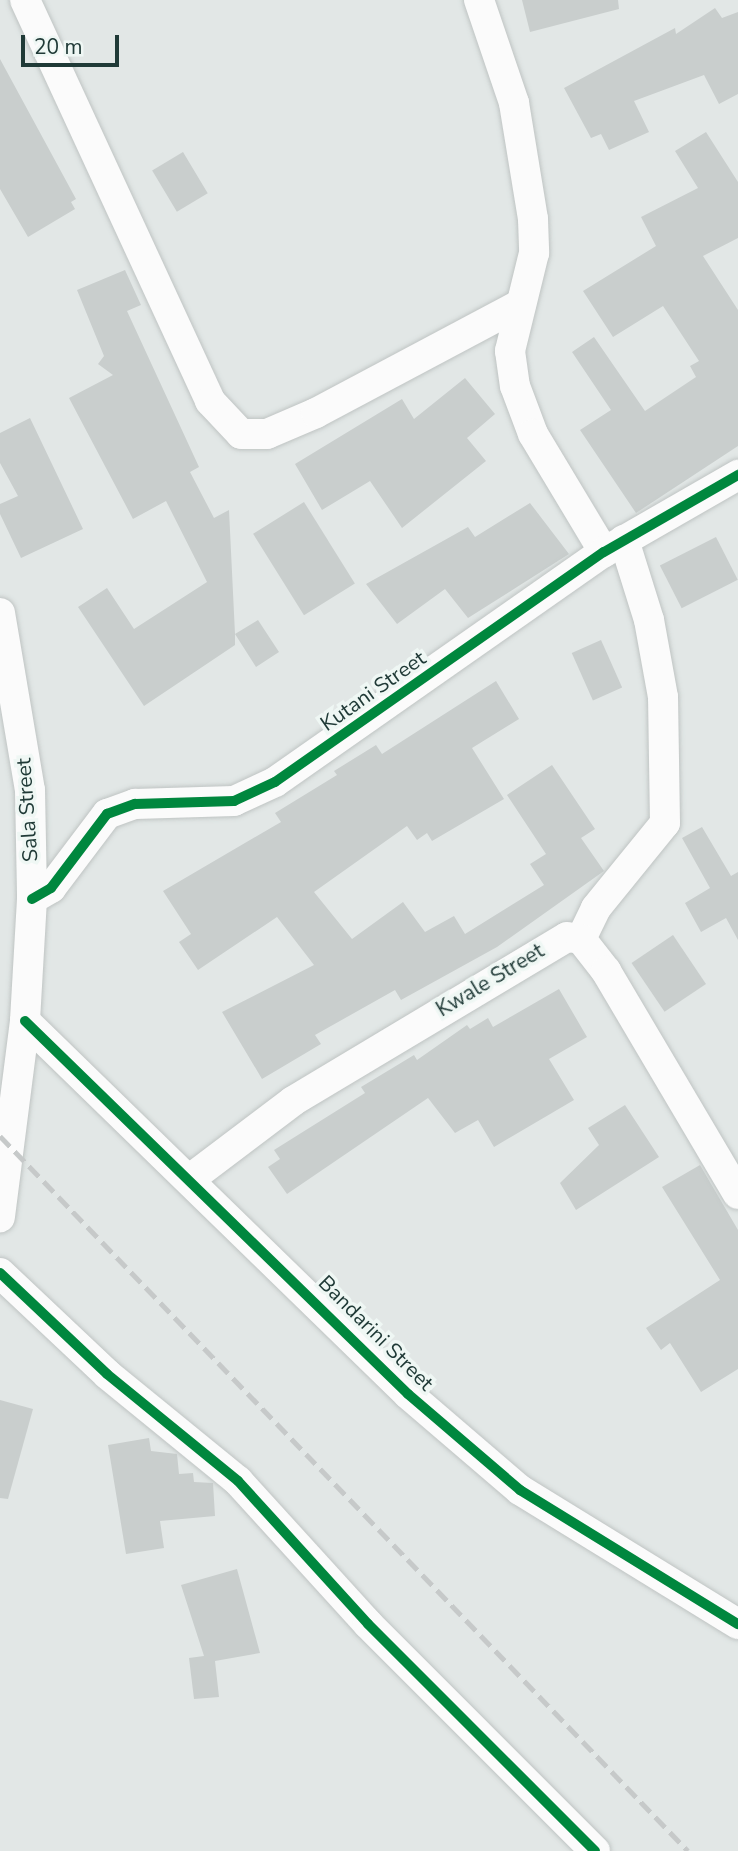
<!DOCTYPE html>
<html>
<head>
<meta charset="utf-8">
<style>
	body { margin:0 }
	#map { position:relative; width:738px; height:1851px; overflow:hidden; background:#e2e7e6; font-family:"Nunito Sans",sans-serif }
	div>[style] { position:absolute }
	.building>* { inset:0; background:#c9cecd; transform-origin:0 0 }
	.roads { filter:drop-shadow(0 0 2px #bfc4c3) drop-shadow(0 0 2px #bfc4c3) }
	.street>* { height:30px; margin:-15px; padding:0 15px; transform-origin:15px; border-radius:15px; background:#fbfbfb }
	.rail>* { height:5px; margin-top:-2.5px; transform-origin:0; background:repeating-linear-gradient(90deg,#c6c9c9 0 14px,transparent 0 21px) }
	.cycleway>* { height:10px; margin:-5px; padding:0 5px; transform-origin:5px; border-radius:5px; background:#00873e }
	span { translate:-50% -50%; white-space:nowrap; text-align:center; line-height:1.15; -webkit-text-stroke:7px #eff7f4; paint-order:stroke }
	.street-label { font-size:21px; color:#203a37 }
	.scale { position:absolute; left:21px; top:35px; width:98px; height:32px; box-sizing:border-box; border:4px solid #203a37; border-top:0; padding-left:9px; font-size:21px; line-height:24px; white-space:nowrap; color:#203a37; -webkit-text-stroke:5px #eff7f4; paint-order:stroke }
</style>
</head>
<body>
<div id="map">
	<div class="building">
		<div style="clip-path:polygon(522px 0,618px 0,619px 9px,530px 32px)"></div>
		<div style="clip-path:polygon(715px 8px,722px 18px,738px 12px,738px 94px,719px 104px,704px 75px,634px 101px,649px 132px,609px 150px,601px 134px,591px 138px,564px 88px,675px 28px,676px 34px)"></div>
		<div style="clip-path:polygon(0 59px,76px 199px,71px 202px,75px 209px,28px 237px,0 189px)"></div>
		<div style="clip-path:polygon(706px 132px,738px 182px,738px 238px,703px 256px,738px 310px,738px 446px,636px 513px,580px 430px,611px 410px,572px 352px,594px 337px,645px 411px,696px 377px,690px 366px,699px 361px,663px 306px,613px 337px,583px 291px,656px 246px,641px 217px,698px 188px,675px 151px)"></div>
		<div style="left:183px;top:152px;width:48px;height:36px;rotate:59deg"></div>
		<div style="clip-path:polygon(125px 270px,141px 305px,127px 311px,199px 467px,190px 472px,214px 518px,229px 510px,235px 634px,258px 620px,279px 652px,256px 667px,235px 634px,235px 645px,144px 706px,78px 607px,107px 588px,134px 629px,207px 582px,166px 501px,133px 519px,69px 398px,113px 375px,98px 364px,104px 356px,77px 290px)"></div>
		<div style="clip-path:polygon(465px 378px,495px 414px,467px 438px,486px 461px,402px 528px,370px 481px,322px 510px,295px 464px,402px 399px,414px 419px)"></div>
		<div style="clip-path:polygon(30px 418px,83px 529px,21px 558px,0 514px,0 504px,18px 496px,0 463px,0 433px)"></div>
		<div style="left:304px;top:502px;width:96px;height:60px;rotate:58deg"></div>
		<div style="clip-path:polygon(530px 503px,569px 554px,468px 618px,445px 589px,397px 624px,366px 584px,468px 527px,475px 537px)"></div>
		<div style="left:716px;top:537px;width:48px;height:63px;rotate:63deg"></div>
		<div style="left:601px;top:640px;width:52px;height:32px;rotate:66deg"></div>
		<div style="clip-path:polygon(496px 681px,519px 719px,472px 748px,504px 799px,432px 841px,427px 833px,417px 840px,407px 826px,314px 892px,352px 939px,403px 902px,425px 932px,454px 916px,465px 934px,544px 885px,530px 864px,546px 854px,507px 795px,552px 765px,595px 829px,581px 838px,604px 871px,497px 947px,401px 1000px,395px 990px,315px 1035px,321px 1044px,262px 1079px,222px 1012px,314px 965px,277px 917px,198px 970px,179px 942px,191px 934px,163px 891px,281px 822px,275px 813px,337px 775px,334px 771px,376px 745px,382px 754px)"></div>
		<div style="clip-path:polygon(702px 827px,731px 876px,738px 872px,738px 940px,726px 918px,701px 932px,685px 903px,710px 888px,682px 838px)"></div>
		<div style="left:673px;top:935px;width:59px;height:50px;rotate:56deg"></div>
		<div style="clip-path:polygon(559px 989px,587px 1037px,549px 1059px,574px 1100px,494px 1147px,478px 1120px,455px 1133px,428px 1098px,287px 1194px,268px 1167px,280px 1159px,274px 1150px,365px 1093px,361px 1087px,414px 1055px,417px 1060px,467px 1025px,470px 1029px,488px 1018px,493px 1027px)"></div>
		<div style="clip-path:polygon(625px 1105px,659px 1157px,576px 1210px,560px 1183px,599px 1145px,588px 1128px)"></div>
		<div style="clip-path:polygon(700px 1165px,738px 1230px,738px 1369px,701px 1392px,670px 1343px,661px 1350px,646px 1328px,720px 1280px,662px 1187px)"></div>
		<div style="clip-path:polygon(0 1400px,33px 1409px,8px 1499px,0 1498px)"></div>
		<div style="clip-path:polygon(149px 1438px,151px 1451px,177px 1454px,179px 1474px,193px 1473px,194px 1482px,213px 1483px,215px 1516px,160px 1521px,164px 1548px,126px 1554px,108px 1445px)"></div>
		<div style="clip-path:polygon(237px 1569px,260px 1653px,215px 1661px,219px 1697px,194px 1699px,189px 1658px,204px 1656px,181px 1585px)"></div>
	</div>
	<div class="roads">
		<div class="street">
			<div style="left:25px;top:0;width:442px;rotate:65.2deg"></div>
			<div style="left:210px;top:401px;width:45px;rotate:46.8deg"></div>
			<div style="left:241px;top:434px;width:26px"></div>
			<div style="left:267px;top:434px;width:53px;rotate:-23.2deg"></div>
			<div style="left:316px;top:413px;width:232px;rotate:-28deg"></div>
			<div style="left:479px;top:0;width:109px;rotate:71.2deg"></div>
			<div style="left:514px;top:103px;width:118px;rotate:80.7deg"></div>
			<div style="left:533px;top:219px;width:34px;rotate:88deg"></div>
			<div style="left:534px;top:253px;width:101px;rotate:103.8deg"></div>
			<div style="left:510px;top:351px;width:35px;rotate:82deg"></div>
			<div style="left:515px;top:386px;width:51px;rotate:69.4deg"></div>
			<div style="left:533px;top:434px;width:138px;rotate:59deg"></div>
			<div style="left:0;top:613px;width:180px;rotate:80.4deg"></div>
			<div style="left:30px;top:790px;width:109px;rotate:88.9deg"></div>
			<div style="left:32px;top:899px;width:122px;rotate:93.3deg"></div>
			<div style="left:25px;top:1021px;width:198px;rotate:97.3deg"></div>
			<div style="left:32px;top:899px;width:22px;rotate:-30deg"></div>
			<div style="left:51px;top:888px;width:93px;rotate:-52.9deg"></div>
			<div style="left:107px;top:814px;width:30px;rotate:-20deg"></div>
			<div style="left:135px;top:804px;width:99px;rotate:-1.7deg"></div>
			<div style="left:234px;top:801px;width:45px;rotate:-24.9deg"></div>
			<div style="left:275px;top:782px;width:401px;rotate:-35deg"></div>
			<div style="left:604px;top:552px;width:155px;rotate:-29.9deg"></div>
			<div style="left:581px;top:939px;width:34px;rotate:-64deg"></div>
			<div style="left:596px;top:908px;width:109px;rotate:-50.9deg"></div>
			<div style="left:665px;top:823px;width:126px;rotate:-90.9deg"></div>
			<div style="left:663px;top:697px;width:78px;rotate:-100.3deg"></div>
			<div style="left:649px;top:620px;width:84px;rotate:-107.4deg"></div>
			<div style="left:25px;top:1021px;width:535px;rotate:44.24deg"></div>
			<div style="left:408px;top:1394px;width:148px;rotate:40.6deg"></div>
			<div style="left:520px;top:1490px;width:256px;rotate:31.6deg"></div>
			<div style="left:190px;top:1179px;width:129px;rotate:-37.1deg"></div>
			<div style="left:293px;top:1101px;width:319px;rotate:-30.9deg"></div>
			<div style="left:567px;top:937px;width:14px;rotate:8deg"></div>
			<div style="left:581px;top:939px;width:41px;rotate:52deg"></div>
			<div style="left:606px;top:971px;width:259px;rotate:59.4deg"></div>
			<div style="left:0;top:1273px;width:147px;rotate:43.3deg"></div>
			<div style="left:107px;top:1374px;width:169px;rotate:39.2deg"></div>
			<div style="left:238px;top:1481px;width:193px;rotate:47.7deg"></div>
			<div style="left:368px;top:1624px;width:321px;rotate:45deg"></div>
		</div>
	</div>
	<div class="rail">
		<div style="left:0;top:1136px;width:992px;rotate:46.1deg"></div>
	</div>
	<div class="cycleway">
		<div style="left:32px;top:899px;width:22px;rotate:-30deg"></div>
		<div style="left:51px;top:888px;width:93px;rotate:-52.9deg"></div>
		<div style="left:107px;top:814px;width:30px;rotate:-20deg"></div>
		<div style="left:135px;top:804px;width:99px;rotate:-1.7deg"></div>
		<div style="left:234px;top:801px;width:45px;rotate:-24.9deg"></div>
		<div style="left:275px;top:782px;width:401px;rotate:-35deg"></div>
		<div style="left:604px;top:552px;width:155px;rotate:-29.9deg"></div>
		<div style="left:25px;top:1021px;width:535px;rotate:44.24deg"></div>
		<div style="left:408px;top:1394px;width:148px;rotate:40.6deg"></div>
		<div style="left:520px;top:1490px;width:256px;rotate:31.6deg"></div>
		<div style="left:0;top:1273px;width:147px;rotate:43.3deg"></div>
		<div style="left:107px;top:1374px;width:169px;rotate:39.2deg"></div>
		<div style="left:238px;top:1481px;width:193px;rotate:47.7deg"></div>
		<div style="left:368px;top:1624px;width:321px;rotate:45deg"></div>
	</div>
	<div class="street-label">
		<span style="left:373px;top:691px;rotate:-35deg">Kutani Street</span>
		<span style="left:27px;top:810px;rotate:-94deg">Sala Street</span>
		<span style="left:490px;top:980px;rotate:-31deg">Kwale Street</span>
		<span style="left:376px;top:1333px;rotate:45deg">Bandarini Street</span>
	</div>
	<div class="scale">20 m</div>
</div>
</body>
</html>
